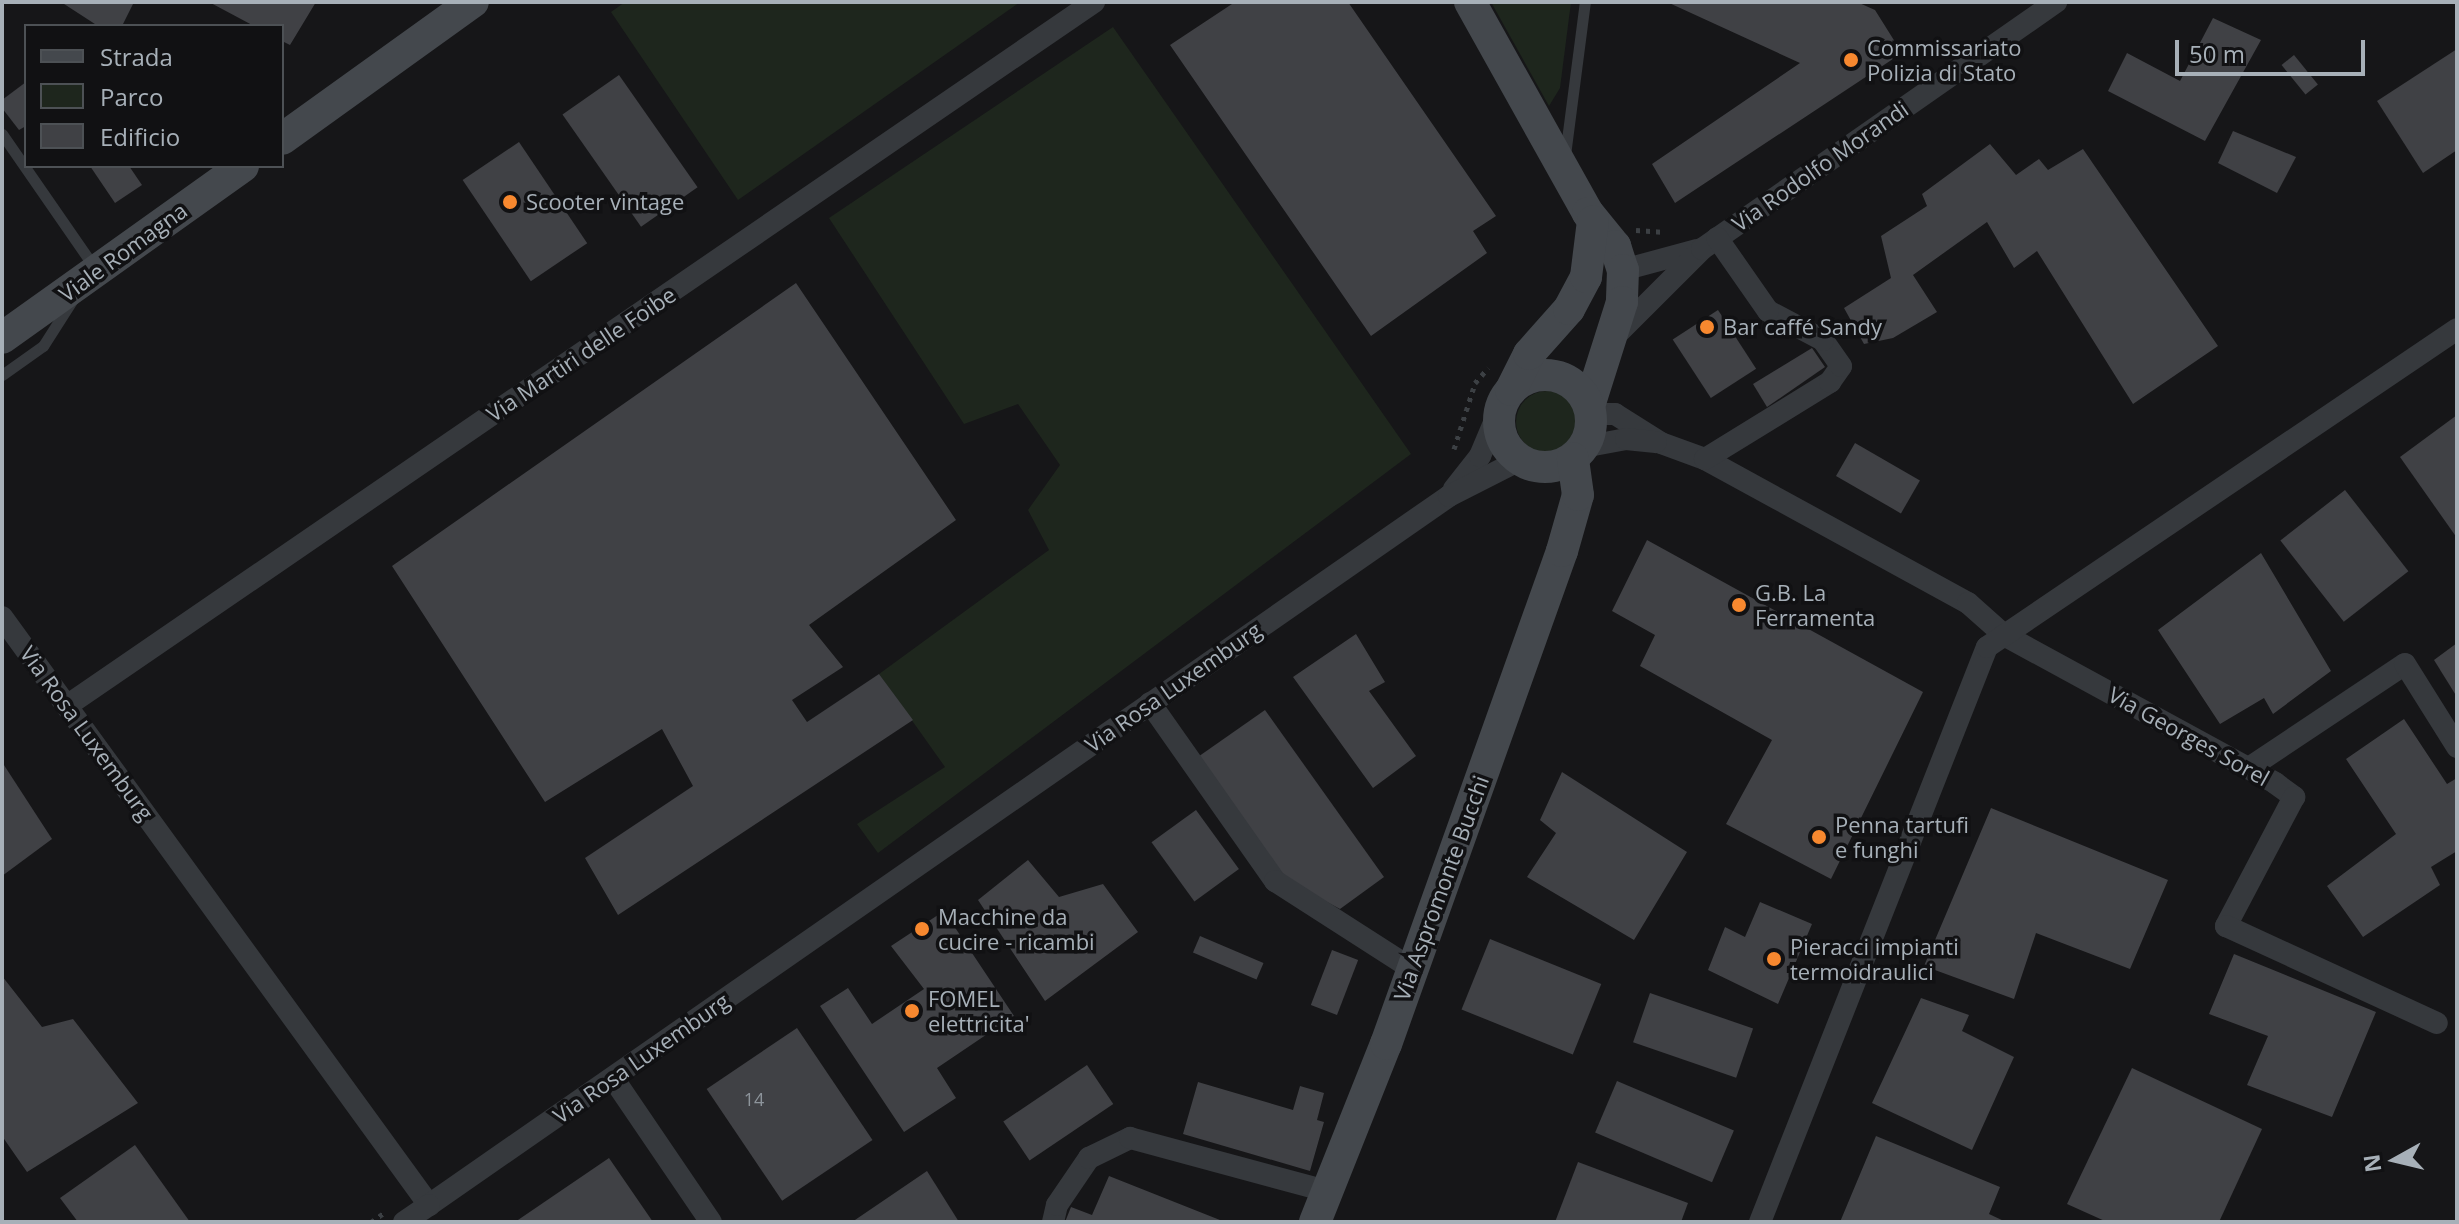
<!DOCTYPE html>
<html>
<head>
<meta charset="utf-8">
<style>
	body { margin:0 }
	#map { position:relative; width:2459px; height:1224px; overflow:hidden; background:#161618; font-family:"Open Sans",sans-serif }
	div>[style] { position:absolute }
	.green>* { inset:0; background:#1e261d }
	.round { border-radius:50% }
	.building>* { inset:0; background:#404145; transform-origin:0 0 }
	.path>* { height:5px; margin-top:-2.5px; transform-origin:0; background:repeating-linear-gradient(90deg,#3c4044 0 4px,transparent 0 10px) }
	.lane>* { height:11px; margin:-5.5px; padding:0 5.5px; transform-origin:5.5px; border-radius:5.5px; background:#36393d }
	.street>* { height:22px; margin:-11px; padding:0 11px; transform-origin:11px; border-radius:11px; background:#36393d }
	.secondary>* { height:32px; margin:-16px; padding:0 16px; transform-origin:16px; border-radius:16px; background:#44484d }
	.secondary>.ring { margin:-16px; padding:0; box-sizing:content-box; background:none; border:32px solid #44484d; border-radius:50% }
	.dots>* { width:22px; height:22px; translate:-50% -50%; box-sizing:border-box; border:4px solid #111113; border-radius:50% }
	span { translate:-50% -50%; white-space:nowrap; text-align:center; line-height:1.15; -webkit-text-stroke:7px #111113; paint-order:stroke }
	.number-label { font-size:18px; color:#8d949b }
	.number-label span { -webkit-text-stroke-width:0 }
	.poi-label { font-size:22px; color:#a7b0b8 }
	.left { translate:0 -50%; text-align:left }
	.street-label { font-size:22px; color:#a7b0b8 }
	.frame { position:absolute; inset:0; border:4px solid #a7b0b8; pointer-events:none }
	.legend { position:absolute; left:24px; top:24px; width:260px; height:144px; box-sizing:border-box; background:#111113; border:2px solid #4d5155; margin:0; padding:10px 14px; list-style:none; font-size:24px; color:#a7b0b8 }
	.legend li { display:flex; align-items:center; gap:16px; height:40px }
	.legend b { width:40px; border:2px solid #4d5155 }
	.north { position:absolute; left:2355px; top:1120px; width:80px; height:80px; -webkit-text-stroke:6px #111113; paint-order:stroke; rotate:262deg; font-size:22px; font-weight:700; line-height:32px; text-align:center; color:#a7b0b8 }
	.north::after { content:''; display:block; margin:auto; width:28px; height:36px; background:#a7b0b8; clip-path:polygon(50% 0,100% 100%,50% 72%,0 100%) }
	.scale { position:absolute; left:2175px; top:40px; width:190px; height:36px; box-sizing:border-box; border:4px solid #a7b0b8; border-top:0; padding-left:10px; font-size:24px; line-height:28px; white-space:nowrap; color:#a7b0b8; -webkit-text-stroke:6px #111113; paint-order:stroke }
</style>
</head>
<body>
<div id="map">
	<div class="green">
		<div style="clip-path:polygon(625px 2px,1020px 2px,738px 200px,611px 12px)"></div>
		<div style="clip-path:polygon(1491px 2px,1571px 2px,1560px 88px,1549px 106px)"></div>
		<div style="clip-path:polygon(1113px 27px,1411px 454px,878px 853px,857px 824px,945px 767px,879px 674px,1049px 550px,1028px 510px,1060px 465px,1018px 404px,964px 424px,829px 218px)"></div>
		<div class="round" style="left:1516px;top:391px;width:62px;height:62px"></div>
	</div>
	<div class="building">
		<div style="clip-path:polygon(61px 2px,134px 2px,122px 26px,98px 26px)"></div>
		<div style="clip-path:polygon(209px 2px,316px 2px,290px 45px,282px 41px,282px 26px,254px 26px)"></div>
		<div style="clip-path:polygon(1235px 2px,1348px 2px,1496px 216px,1473px 231px,1487px 253px,1371px 336px,1170px 45px)"></div>
		<div style="clip-path:polygon(1667px 2px,1857px 2px,1875px 10px,1902px 53px,1675px 203px,1652px 164px,1800px 63px)"></div>
		<div style="clip-path:polygon(2213px 18px,2261px 40px,2205px 141px,2108px 91px,2127px 53px,2180px 81px)"></div>
		<div style="clip-path:polygon(2457px 49px,2457px 150px,2423px 173px,2377px 101px)"></div>
		<div style="left:2294px;top:55px;width:38px;height:16px;rotate:51deg"></div>
		<div style="left:619px;top:75px;width:137px;height:69px;rotate:55deg"></div>
		<div style="clip-path:polygon(26px 82px,26px 126px,19px 130px,2px 108px,2px 100px)"></div>
		<div style="clip-path:polygon(2233px 131px,2296px 157px,2277px 193px,2218px 163px)"></div>
		<div style="left:519px;top:142px;width:122px;height:68px;rotate:56deg"></div>
		<div style="clip-path:polygon(1990px 144px,2016px 175px,2039px 159px,2048px 170px,2083px 149px,2218px 346px,2133px 404px,2037px 251px,2014px 268px,1987px 222px,1913px 275px,1937px 312px,1893px 338px,1864px 344px,1844px 308px,1891px 278px,1881px 236px,1927px 206px,1922px 194px)"></div>
		<div style="clip-path:polygon(90px 166px,129px 166px,142px 185px,115px 203px)"></div>
		<div style="clip-path:polygon(796px 283px,956px 520px,809px 625px,843px 667px,792px 700px,807px 722px,879px 674px,913px 720px,618px 915px,585px 858px,693px 786px,662px 729px,545px 802px,392px 566px)"></div>
		<div style="left:1718px;top:310px;width:70px;height:54px;rotate:57deg"></div>
		<div style="clip-path:polygon(1812px 348px,1825px 367px,1767px 407px,1753px 384px)"></div>
		<div style="clip-path:polygon(2457px 415px,2457px 538px,2400px 457px)"></div>
		<div style="left:1855px;top:443px;width:75px;height:38px;rotate:30deg"></div>
		<div style="left:2345px;top:490px;width:103px;height:82px;rotate:52deg"></div>
		<div style="clip-path:polygon(1647px 540px,1923px 692px,1831px 879px,1726px 824px,1772px 740px,1640px 666px,1655px 635px,1612px 611px)"></div>
		<div style="clip-path:polygon(2261px 553px,2331px 671px,2273px 714px,2264px 698px,2220px 724px,2158px 630px)"></div>
		<div style="clip-path:polygon(1356px 634px,1385px 682px,1369px 691px,1416px 756px,1373px 788px,1293px 677px)"></div>
		<div style="clip-path:polygon(2457px 643px,2457px 697px,2434px 660px)"></div>
		<div style="clip-path:polygon(1265px 710px,1384px 877px,1340px 909px,1282px 878px,1195px 759px)"></div>
		<div style="clip-path:polygon(2404px 719px,2447px 784px,2457px 778px,2457px 851px,2431px 867px,2440px 885px,2363px 937px,2327px 886px,2396px 834px,2346px 759px)"></div>
		<div style="clip-path:polygon(2px 762px,52px 839px,2px 876px)"></div>
		<div style="clip-path:polygon(1562px 772px,1687px 852px,1634px 940px,1527px 877px,1556px 833px,1540px 820px)"></div>
		<div style="clip-path:polygon(1991px 808px,2168px 880px,2130px 969px,2036px 933px,2014px 999px,1924px 966px)"></div>
		<div style="left:1196px;top:810px;width:73px;height:55px;rotate:54deg"></div>
		<div style="clip-path:polygon(1028px 860px,1059px 897px,1103px 884px,1138px 932px,1045px 1001px,978px 900px)"></div>
		<div style="clip-path:polygon(1760px 902px,1812px 924px,1778px 1004px,1708px 970px,1725px 927px,1745px 937px)"></div>
		<div style="clip-path:polygon(944px 911px,1014px 1016px,937px 1068px,956px 1098px,904px 1132px,820px 1006px,848px 988px,872px 1024px,924px 989px,891px 946px)"></div>
		<div style="left:1200px;top:936px;width:69px;height:18px;rotate:23deg"></div>
		<div style="left:1490px;top:939px;width:120px;height:76px;rotate:22deg"></div>
		<div style="left:1332px;top:950px;width:28px;height:59px;rotate:21deg"></div>
		<div style="clip-path:polygon(2234px 954px,2376px 1012px,2332px 1117px,2247px 1085px,2268px 1036px,2209px 1014px)"></div>
		<div style="clip-path:polygon(2px 976px,42px 1027px,73px 1019px,138px 1103px,27px 1172px,2px 1136px)"></div>
		<div style="left:1650px;top:993px;width:109px;height:52px;rotate:19deg"></div>
		<div style="clip-path:polygon(1921px 998px,1969px 1015px,1962px 1031px,2014px 1057px,1972px 1150px,1872px 1103px)"></div>
		<div style="left:797px;top:1028px;width:135px;height:109px;rotate:56deg"></div>
		<div style="left:1087px;top:1065px;width:47px;height:101px;rotate:56deg"></div>
		<div style="clip-path:polygon(2132px 1068px,2262px 1129px,2219px 1222px,2107px 1222px,2067px 1204px)"></div>
		<div style="left:1617px;top:1081px;width:127px;height:56px;rotate:23deg"></div>
		<div style="clip-path:polygon(1198px 1082px,1293px 1110px,1300px 1086px,1324px 1093px,1317px 1120px,1324px 1122px,1310px 1171px,1183px 1134px)"></div>
		<div style="clip-path:polygon(1876px 1136px,2000px 1187px,1989px 1214px,2006px 1222px,1840px 1222px)"></div>
		<div style="clip-path:polygon(135px 1145px,190px 1222px,78px 1222px,60px 1198px)"></div>
		<div style="clip-path:polygon(609px 1158px,653px 1222px,515px 1222px)"></div>
		<div style="clip-path:polygon(1578px 1162px,1688px 1203px,1681px 1222px,1555px 1222px)"></div>
		<div style="clip-path:polygon(927px 1171px,959px 1222px,852px 1222px)"></div>
		<div style="clip-path:polygon(1109px 1176px,1225px 1222px,1065px 1222px,1071px 1207px,1092px 1215px)"></div>
	</div>
	<div class="path">
		<div style="left:1636px;top:230px;width:29px;rotate:4deg"></div>
		<div style="left:1454px;top:449px;width:69px;rotate:-72.3deg"></div>
		<div style="left:1475px;top:383px;width:20px;rotate:-49deg"></div>
		<div style="left:371px;top:1222px;width:16px;rotate:-35deg"></div>
	</div>
	<div class="lane">
		<div style="left:2px;top:134px;width:162px;rotate:55.3deg"></div>
		<div style="left:1565px;top:155px;width:154px;rotate:-82.6deg"></div>
		<div style="left:2px;top:375px;width:50px;rotate:-35.3deg"></div>
		<div style="left:43px;top:346px;width:56px;rotate:-57.4deg"></div>
	</div>
	<div class="street">
		<div style="left:1623px;top:270px;width:77px;rotate:-15.1deg"></div>
		<div style="left:1618px;top:333px;width:119px;rotate:-45deg"></div>
		<div style="left:1702px;top:249px;width:432px;rotate:-34.9deg"></div>
		<div style="left:1591px;top:414px;width:24px"></div>
		<div style="left:1615px;top:414px;width:54px;rotate:32.2deg"></div>
		<div style="left:1661px;top:443px;width:47px;rotate:20deg"></div>
		<div style="left:1705px;top:459px;width:300px;rotate:28.7deg"></div>
		<div style="left:1968px;top:603px;width:48px;rotate:41.6deg"></div>
		<div style="left:2004px;top:635px;width:309px;rotate:28.6deg"></div>
		<div style="left:2275px;top:783px;width:24px;rotate:36deg"></div>
		<div style="left:2294px;top:797px;width:146px;rotate:117.8deg"></div>
		<div style="left:2226px;top:926px;width:232px;rotate:24.7deg"></div>
		<div style="left:1583px;top:447px;width:44px;rotate:-10.5deg"></div>
		<div style="left:1626px;top:439px;width:30px;rotate:6deg"></div>
		<div style="left:1705px;top:459px;width:147px;rotate:-31.6deg"></div>
		<div style="left:1830px;top:382px;width:19px;rotate:-55deg"></div>
		<div style="left:1841px;top:366px;width:32px;rotate:-125deg"></div>
		<div style="left:1823px;top:340px;width:62px;rotate:-152.2deg"></div>
		<div style="left:1768px;top:311px;width:89px;rotate:-124.9deg"></div>
		<div style="left:1454px;top:489px;width:42px;rotate:-51.8deg"></div>
		<div style="left:1480px;top:456px;width:54px;rotate:-67.2deg"></div>
		<div style="left:2px;top:617px;width:727px;rotate:54.01deg"></div>
		<div style="left:429px;top:1205px;width:1242px;rotate:-34.8deg"></div>
		<div style="left:1449px;top:496px;width:80px;rotate:-26.9deg"></div>
		<div style="left:1150px;top:703px;width:218px;rotate:54.9deg"></div>
		<div style="left:1275px;top:881px;width:163px;rotate:32.7deg"></div>
		<div style="left:68px;top:705px;width:1244px;rotate:-34.42deg"></div>
		<div style="left:2249px;top:768px;width:187px;rotate:-33.7deg"></div>
		<div style="left:2405px;top:664px;width:98px;rotate:57.9deg"></div>
		<div style="left:613px;top:1078px;width:174px;rotate:55.8deg"></div>
		<div style="left:404px;top:1222px;width:30px;rotate:-34deg"></div>
		<div style="left:1053px;top:1222px;width:17px;rotate:-77deg"></div>
		<div style="left:1057px;top:1205px;width:57px;rotate:-55.8deg"></div>
		<div style="left:1089px;top:1158px;width:46px;rotate:-26deg"></div>
		<div style="left:1130px;top:1138px;width:204px;rotate:15.1deg"></div>
		<div style="left:1760px;top:1222px;width:618px;rotate:-68.46deg"></div>
		<div style="left:1987px;top:647px;width:567px;rotate:-34.08deg"></div>
	</div>
	<div class="secondary">
		<div style="left:1470px;top:2px;width:242px;rotate:60.8deg"></div>
		<div style="left:1588px;top:213px;width:43px;rotate:50.7deg"></div>
		<div style="left:1615px;top:246px;width:25px;rotate:72deg"></div>
		<div style="left:1623px;top:270px;width:32px;rotate:92deg"></div>
		<div style="left:1622px;top:302px;width:109px;rotate:107.6deg"></div>
		<div style="left:282px;top:139px;width:235px;rotate:-35.7deg"></div>
		<div style="left:2px;top:338px;width:296px;rotate:-35.5deg"></div>
		<div class="ring" style="left:1499px;top:375px;width:60px;height:60px"></div>
		<div style="left:1511px;top:390px;width:40px;rotate:-63.4deg"></div>
		<div style="left:1529px;top:354px;width:60px;rotate:-48.4deg"></div>
		<div style="left:1569px;top:309px;width:36px;rotate:-62deg"></div>
		<div style="left:1586px;top:277px;width:56px;rotate:-82.9deg"></div>
		<div style="left:1315px;top:1222px;width:192px;rotate:-68.3deg"></div>
		<div style="left:1386px;top:1044px;width:523px;rotate:-70.35deg"></div>
		<div style="left:1562px;top:551px;width:58px;rotate:-74.1deg"></div>
		<div style="left:1578px;top:495px;width:37px;rotate:-98deg"></div>
	</div>
	<div class="dots">
		<div style="left:1851px;top:60px;background:#f7882f"></div>
		<div style="left:510px;top:202px;background:#f7882f"></div>
		<div style="left:1707px;top:327px;background:#f7882f"></div>
		<div style="left:1739px;top:605px;background:#f7882f"></div>
		<div style="left:1819px;top:837px;background:#f7882f"></div>
		<div style="left:922px;top:929px;background:#f7882f"></div>
		<div style="left:1774px;top:959px;background:#f7882f"></div>
		<div style="left:912px;top:1011px;background:#f7882f"></div>
	</div>
	<div class="number-label">
		<span style="left:754px;top:1099px">14</span>
	</div>
	<div class="poi-label">
		<span class="left" style="left:1867px;top:60px">Commissariato<br>Polizia di Stato</span>
		<span class="left" style="left:526px;top:202px">Scooter vintage</span>
		<span class="left" style="left:1723px;top:327px">Bar caffé Sandy</span>
		<span class="left" style="left:1755px;top:605px">G.B. La<br>Ferramenta</span>
		<span class="left" style="left:1835px;top:837px">Penna tartufi<br>e funghi</span>
		<span class="left" style="left:938px;top:929px">Macchine da<br>cucire - ricambi</span>
		<span class="left" style="left:1790px;top:959px">Pieracci impianti<br>termoidraulici</span>
		<span class="left" style="left:928px;top:1011px">FOMEL<br>elettricita'</span>
	</div>
	<div class="street-label">
		<span style="left:1820px;top:166px;rotate:-35deg">Via Rodolfo Morandi</span>
		<span style="left:123px;top:252px;rotate:-36deg">Viale Romagna</span>
		<span style="left:581px;top:354px;rotate:-34deg">Via Martiri delle Foibe</span>
		<span style="left:1173px;top:687px;rotate:-35deg">Via Rosa Luxemburg</span>
		<span style="left:87px;top:733px;rotate:54deg">Via Rosa Luxemburg</span>
		<span style="left:2189px;top:736px;rotate:29deg">Via Georges Sorel</span>
		<span style="left:1441px;top:888px;rotate:-70deg">Via Aspromonte Bucchi</span>
		<span style="left:641px;top:1058px;rotate:-35deg">Via Rosa Luxemburg</span>
	</div>
	<div class="frame"></div>
	<ul class="legend">
	<li><b style="height:10px;background:#44484d"></b>Strada</li>
	<li><b style="height:22px;background:#1e261d"></b>Parco</li>
	<li><b style="height:22px;background:#404145"></b>Edificio</li>
	</ul>
	<div class="north">N</div>
	<div class="scale">50 m</div>
</div>
</body>
</html>
